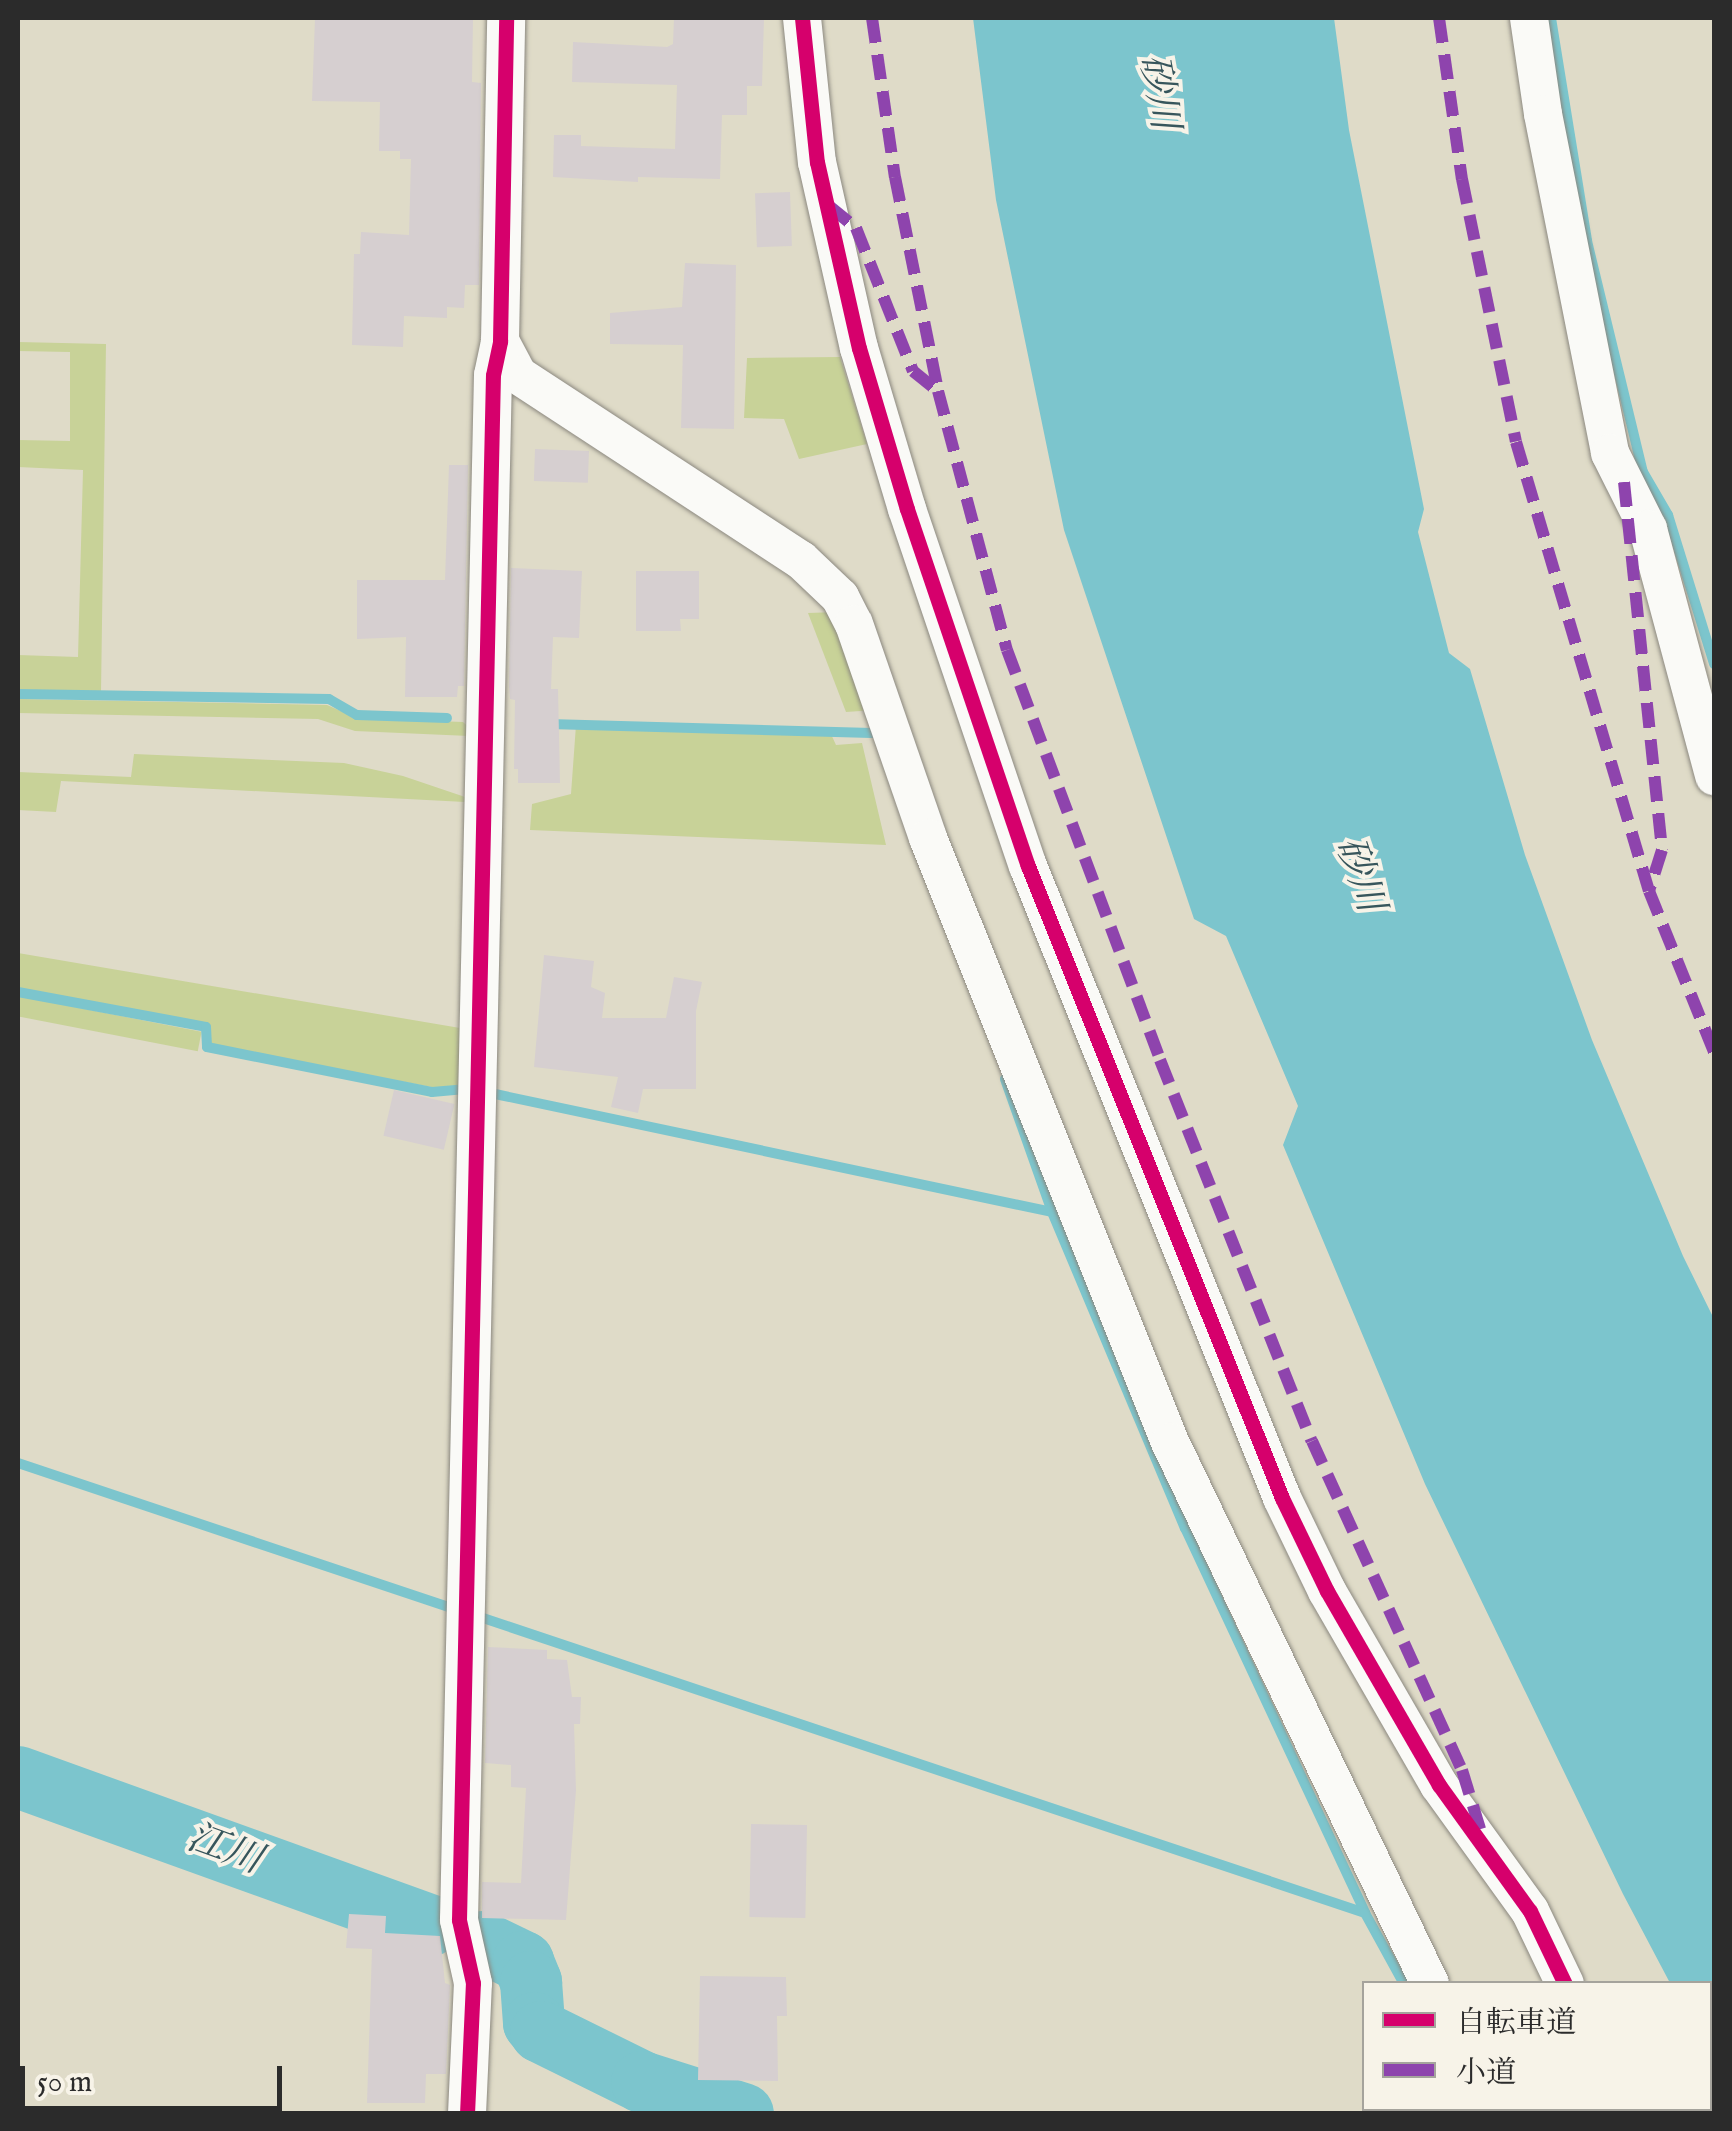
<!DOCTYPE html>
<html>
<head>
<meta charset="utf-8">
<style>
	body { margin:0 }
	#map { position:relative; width:1732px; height:2131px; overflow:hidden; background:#dfdbc8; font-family:"IM FELL English","Noto Serif JP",serif }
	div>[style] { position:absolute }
	.green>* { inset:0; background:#c8d298; transform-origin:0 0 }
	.water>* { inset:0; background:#7cc5cd }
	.stream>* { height:10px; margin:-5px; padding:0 5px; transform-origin:5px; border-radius:5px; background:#7cc5cd }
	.river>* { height:62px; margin:-31px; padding:0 31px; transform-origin:31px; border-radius:31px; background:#7cc5cd }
	.building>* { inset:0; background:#d6cfd0; transform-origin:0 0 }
	.roads { filter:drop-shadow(0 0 2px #8b887f) drop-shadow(0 0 2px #8b887f) }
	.street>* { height:38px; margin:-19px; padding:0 19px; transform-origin:19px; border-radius:19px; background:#fafaf7 }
	.quiet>* { height:12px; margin-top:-6px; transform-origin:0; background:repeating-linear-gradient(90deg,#8e44ad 0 25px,transparent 0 37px) }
	.cycleway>* { height:15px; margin:-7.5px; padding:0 7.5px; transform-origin:7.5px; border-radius:7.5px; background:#d6006c }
	span { translate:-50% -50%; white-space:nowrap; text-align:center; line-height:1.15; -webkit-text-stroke:8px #f7f3e8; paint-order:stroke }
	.water-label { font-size:38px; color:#37565c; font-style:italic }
	.frame { position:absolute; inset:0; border:20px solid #2b2b2b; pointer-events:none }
	.legend { position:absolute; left:1362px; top:1981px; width:350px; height:130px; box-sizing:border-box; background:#f7f3e8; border:2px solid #a5a39c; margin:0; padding:12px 18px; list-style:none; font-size:30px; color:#2b2b2b }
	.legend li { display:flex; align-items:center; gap:20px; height:50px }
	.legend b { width:50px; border:2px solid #a5a39c }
	.scale { position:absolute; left:20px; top:2066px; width:262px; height:45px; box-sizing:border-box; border:5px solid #2b2b2b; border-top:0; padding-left:12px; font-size:30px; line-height:35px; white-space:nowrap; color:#2b2b2b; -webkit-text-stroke:8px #f7f3e8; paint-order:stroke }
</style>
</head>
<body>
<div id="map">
	<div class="green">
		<div style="clip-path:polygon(18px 342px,106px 344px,101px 693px,18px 691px,18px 655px,78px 657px,83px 470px,18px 467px,18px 440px,70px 441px,70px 352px,18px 351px)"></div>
		<div style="clip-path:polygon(840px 357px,867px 444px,799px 459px,784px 419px,744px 418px,747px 358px)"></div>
		<div style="clip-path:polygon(837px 612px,875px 710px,846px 712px,808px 613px)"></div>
		<div style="clip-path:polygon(18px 699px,327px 705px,357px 718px,463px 722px,474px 732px,465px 1084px,442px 1089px,211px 1045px,210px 1024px,18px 988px,18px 953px,460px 1028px,465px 802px,61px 781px,56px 812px,18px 810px,18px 772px,131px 777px,134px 754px,344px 763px,403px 776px,468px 798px,469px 736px,355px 731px,318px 719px,18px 713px)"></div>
		<div style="clip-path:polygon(576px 725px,830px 732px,836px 745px,862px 743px,886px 845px,530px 830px,532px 804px,571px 794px)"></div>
		<div style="left:18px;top:996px;width:187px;height:20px;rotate:11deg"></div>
	</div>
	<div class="water">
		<div style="clip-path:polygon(973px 18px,1334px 18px,1349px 130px,1424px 509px,1418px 532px,1449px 653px,1470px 669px,1525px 855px,1592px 1040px,1683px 1256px,1714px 1319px,1714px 2069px,1710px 2059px,1710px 1984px,1670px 1983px,1623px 1894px,1425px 1484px,1283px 1145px,1298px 1106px,1226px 936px,1194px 919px,1064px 530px,996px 200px)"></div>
	</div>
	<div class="stream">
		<div style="left:1551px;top:18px;width:226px;rotate:80.8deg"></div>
		<div style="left:1587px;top:241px;width:238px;rotate:76.4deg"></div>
		<div style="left:1643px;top:472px;width:50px;rotate:59.8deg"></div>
		<div style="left:1668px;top:515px;width:156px;rotate:72.8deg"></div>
		<div style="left:18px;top:694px;width:311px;rotate:0.9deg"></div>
		<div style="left:329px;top:699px;width:32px;rotate:30deg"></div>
		<div style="left:357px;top:715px;width:90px;rotate:1.9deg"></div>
		<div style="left:549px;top:724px;width:332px;rotate:1.6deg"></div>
		<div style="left:18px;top:992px;width:191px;rotate:10.5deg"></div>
		<div style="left:206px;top:1027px;width:20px;rotate:87deg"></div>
		<div style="left:207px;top:1047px;width:229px;rotate:11.3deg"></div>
		<div style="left:432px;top:1092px;width:33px;rotate:-5deg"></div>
		<div style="left:1005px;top:1079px;width:141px;rotate:70.5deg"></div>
		<div style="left:1052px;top:1212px;width:343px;rotate:67.2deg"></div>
		<div style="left:1185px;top:1528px;width:425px;rotate:64.9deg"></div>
		<div style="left:495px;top:1094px;width:569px;rotate:11.96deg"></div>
		<div style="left:18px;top:1463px;width:458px;rotate:18.5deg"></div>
		<div style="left:483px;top:1618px;width:930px;rotate:18.49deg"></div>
		<div style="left:1365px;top:1913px;width:81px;rotate:61.2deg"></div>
		<div style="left:1473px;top:2108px;width:7px;rotate:63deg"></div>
	</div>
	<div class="river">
		<div style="left:18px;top:1777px;width:438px;rotate:19.8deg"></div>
		<div style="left:482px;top:1942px;width:46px;rotate:26deg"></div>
		<div style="left:523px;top:1962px;width:22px;rotate:68deg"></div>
		<div style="left:531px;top:1982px;width:41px;rotate:85.8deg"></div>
		<div style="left:534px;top:2023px;width:11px;rotate:52deg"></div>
		<div style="left:541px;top:2032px;width:113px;rotate:26.3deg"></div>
		<div style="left:642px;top:2082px;width:106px;rotate:17.6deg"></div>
	</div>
	<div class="building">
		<div style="clip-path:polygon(315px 18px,473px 18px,472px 82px,481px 83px,479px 285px,465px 285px,464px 308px,447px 307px,447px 318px,404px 316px,403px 347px,352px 345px,354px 254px,360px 254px,361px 232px,409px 235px,411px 159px,400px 159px,400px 151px,379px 151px,380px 102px,312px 101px)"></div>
		<div style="clip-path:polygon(674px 18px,764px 18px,762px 86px,747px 86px,747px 115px,722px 115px,720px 179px,638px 177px,638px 182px,553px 177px,554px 135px,581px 135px,581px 146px,675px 149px,677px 85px,572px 82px,573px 42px,667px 47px,673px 44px)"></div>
		<div style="left:790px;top:192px;width:54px;height:35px;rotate:88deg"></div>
		<div style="clip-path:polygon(685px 263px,736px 265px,734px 429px,681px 428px,683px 345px,610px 344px,610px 313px,682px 307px)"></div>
		<div style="left:535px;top:449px;width:54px;height:32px;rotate:2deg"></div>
		<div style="clip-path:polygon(449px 465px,468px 465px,464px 686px,458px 686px,457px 697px,405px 697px,406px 637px,357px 639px,357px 580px,445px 580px)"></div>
		<div style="clip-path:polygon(511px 568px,582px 571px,579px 638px,553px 637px,551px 689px,558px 689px,560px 783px,518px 783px,518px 769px,514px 769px,515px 700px,510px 699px,509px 686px)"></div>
		<div style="clip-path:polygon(636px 571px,699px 571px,699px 619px,680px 619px,681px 631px,636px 631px)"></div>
		<div style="clip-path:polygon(544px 955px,594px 961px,591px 987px,605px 993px,602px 1018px,666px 1018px,674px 977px,702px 982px,696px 1011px,696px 1089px,643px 1089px,638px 1113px,611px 1107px,618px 1077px,534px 1067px)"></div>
		<div style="left:394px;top:1090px;width:62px;height:47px;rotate:13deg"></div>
		<div style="clip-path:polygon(488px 1647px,547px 1650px,547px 1659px,567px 1660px,572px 1697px,581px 1697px,580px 1724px,574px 1724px,576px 1790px,566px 1920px,482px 1918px,482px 1882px,521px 1883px,526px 1788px,511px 1787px,511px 1765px,485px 1763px)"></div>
		<div style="left:751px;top:1824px;width:56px;height:93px;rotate:1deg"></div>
		<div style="clip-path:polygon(349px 1914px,386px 1916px,385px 1933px,440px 1936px,445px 1983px,450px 1985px,446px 2074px,426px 2074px,425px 2103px,367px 2103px,372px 1949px,346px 1948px)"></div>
		<div style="clip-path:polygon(700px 1976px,786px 1977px,787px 2016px,777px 2016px,778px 2081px,698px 2080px)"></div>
	</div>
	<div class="roads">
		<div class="street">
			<div style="left:802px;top:18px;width:145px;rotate:84.1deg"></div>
			<div style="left:817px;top:162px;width:191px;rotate:77.3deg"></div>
			<div style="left:859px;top:348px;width:168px;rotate:73.4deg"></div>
			<div style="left:907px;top:509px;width:377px;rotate:71.3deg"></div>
			<div style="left:1028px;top:866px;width:681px;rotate:68.1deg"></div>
			<div style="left:1282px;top:1498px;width:103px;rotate:64.2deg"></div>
			<div style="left:1327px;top:1591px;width:224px;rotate:60deg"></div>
			<div style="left:1439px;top:1785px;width:155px;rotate:54.2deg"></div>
			<div style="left:1530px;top:1911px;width:81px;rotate:64.4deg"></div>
			<div style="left:1529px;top:18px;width:97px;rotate:81.7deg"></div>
			<div style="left:1543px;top:114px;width:346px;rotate:78.8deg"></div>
			<div style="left:1610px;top:453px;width:85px;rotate:63.4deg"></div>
			<div style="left:1648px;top:529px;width:256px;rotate:75deg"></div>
			<div style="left:500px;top:341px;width:38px;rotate:62deg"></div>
			<div style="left:518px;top:375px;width:338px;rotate:33.2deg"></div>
			<div style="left:801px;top:560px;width:54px;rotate:43.5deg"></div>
			<div style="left:840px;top:597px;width:30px;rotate:63deg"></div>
			<div style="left:854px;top:624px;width:226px;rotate:70.9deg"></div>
			<div style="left:928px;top:838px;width:651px;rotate:68.17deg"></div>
			<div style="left:1170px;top:1442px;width:601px;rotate:64.37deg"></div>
			<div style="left:1495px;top:2108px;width:7px;rotate:63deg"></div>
			<div style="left:1597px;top:2108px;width:6px;rotate:72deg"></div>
			<div style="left:1626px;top:2108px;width:7px;rotate:63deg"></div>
			<div style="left:467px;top:2114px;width:131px;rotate:-87.4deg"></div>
			<div style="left:473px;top:1983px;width:65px;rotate:-102.5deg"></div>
			<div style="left:459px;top:1920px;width:1545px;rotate:-88.74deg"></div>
			<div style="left:493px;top:375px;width:35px;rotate:-78deg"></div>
			<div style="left:500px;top:341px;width:323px;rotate:-88.9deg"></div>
		</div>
	</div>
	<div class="quiet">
		<div style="left:872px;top:18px;width:161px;rotate:81.8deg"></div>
		<div style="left:895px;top:177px;width:218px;rotate:78.6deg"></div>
		<div style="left:938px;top:391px;width:268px;rotate:75.1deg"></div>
		<div style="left:1007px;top:650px;width:438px;rotate:69.5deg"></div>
		<div style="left:1160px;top:1060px;width:410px;rotate:68.3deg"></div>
		<div style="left:1312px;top:1441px;width:362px;rotate:65.5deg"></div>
		<div style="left:1462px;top:1770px;width:62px;rotate:73deg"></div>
		<div style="left:1439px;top:18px;width:163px;rotate:81.9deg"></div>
		<div style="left:1462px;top:179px;width:268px;rotate:78.4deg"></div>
		<div style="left:1516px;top:442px;width:468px;rotate:73.5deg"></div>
		<div style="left:1649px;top:891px;width:174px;rotate:68deg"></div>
		<div style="left:829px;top:206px;width:35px;rotate:39deg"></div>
		<div style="left:856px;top:228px;width:154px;rotate:68.3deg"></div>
		<div style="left:913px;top:371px;width:32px;rotate:39deg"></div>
		<div style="left:1624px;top:482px;width:370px;rotate:84.1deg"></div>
		<div style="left:1662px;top:850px;width:43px;rotate:107.6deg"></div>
	</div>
	<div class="cycleway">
		<div style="left:802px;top:18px;width:145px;rotate:84.1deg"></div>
		<div style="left:817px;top:162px;width:191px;rotate:77.3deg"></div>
		<div style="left:859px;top:348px;width:168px;rotate:73.4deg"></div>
		<div style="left:907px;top:509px;width:377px;rotate:71.3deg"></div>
		<div style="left:1028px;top:866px;width:681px;rotate:68.1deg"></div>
		<div style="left:1282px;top:1498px;width:103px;rotate:64.2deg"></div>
		<div style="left:1327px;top:1591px;width:224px;rotate:60deg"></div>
		<div style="left:1439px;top:1785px;width:155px;rotate:54.2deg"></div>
		<div style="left:1530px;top:1911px;width:81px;rotate:64.4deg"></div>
		<div style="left:467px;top:2114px;width:131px;rotate:-87.4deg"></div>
		<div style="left:473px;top:1983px;width:65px;rotate:-102.5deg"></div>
		<div style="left:459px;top:1920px;width:1545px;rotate:-88.74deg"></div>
		<div style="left:493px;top:375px;width:35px;rotate:-78deg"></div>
		<div style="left:500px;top:341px;width:323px;rotate:-88.9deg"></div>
	</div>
	<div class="water-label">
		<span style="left:1157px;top:92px;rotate:80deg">砂川</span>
		<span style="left:1358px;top:875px;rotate:71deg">砂川</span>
		<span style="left:224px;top:1851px;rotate:20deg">江川</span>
	</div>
	<div class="frame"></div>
	<ul class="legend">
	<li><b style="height:12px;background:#d6006c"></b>自転車道</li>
	<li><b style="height:12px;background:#8e44ad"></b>小道</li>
	</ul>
	<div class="scale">50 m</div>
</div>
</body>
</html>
